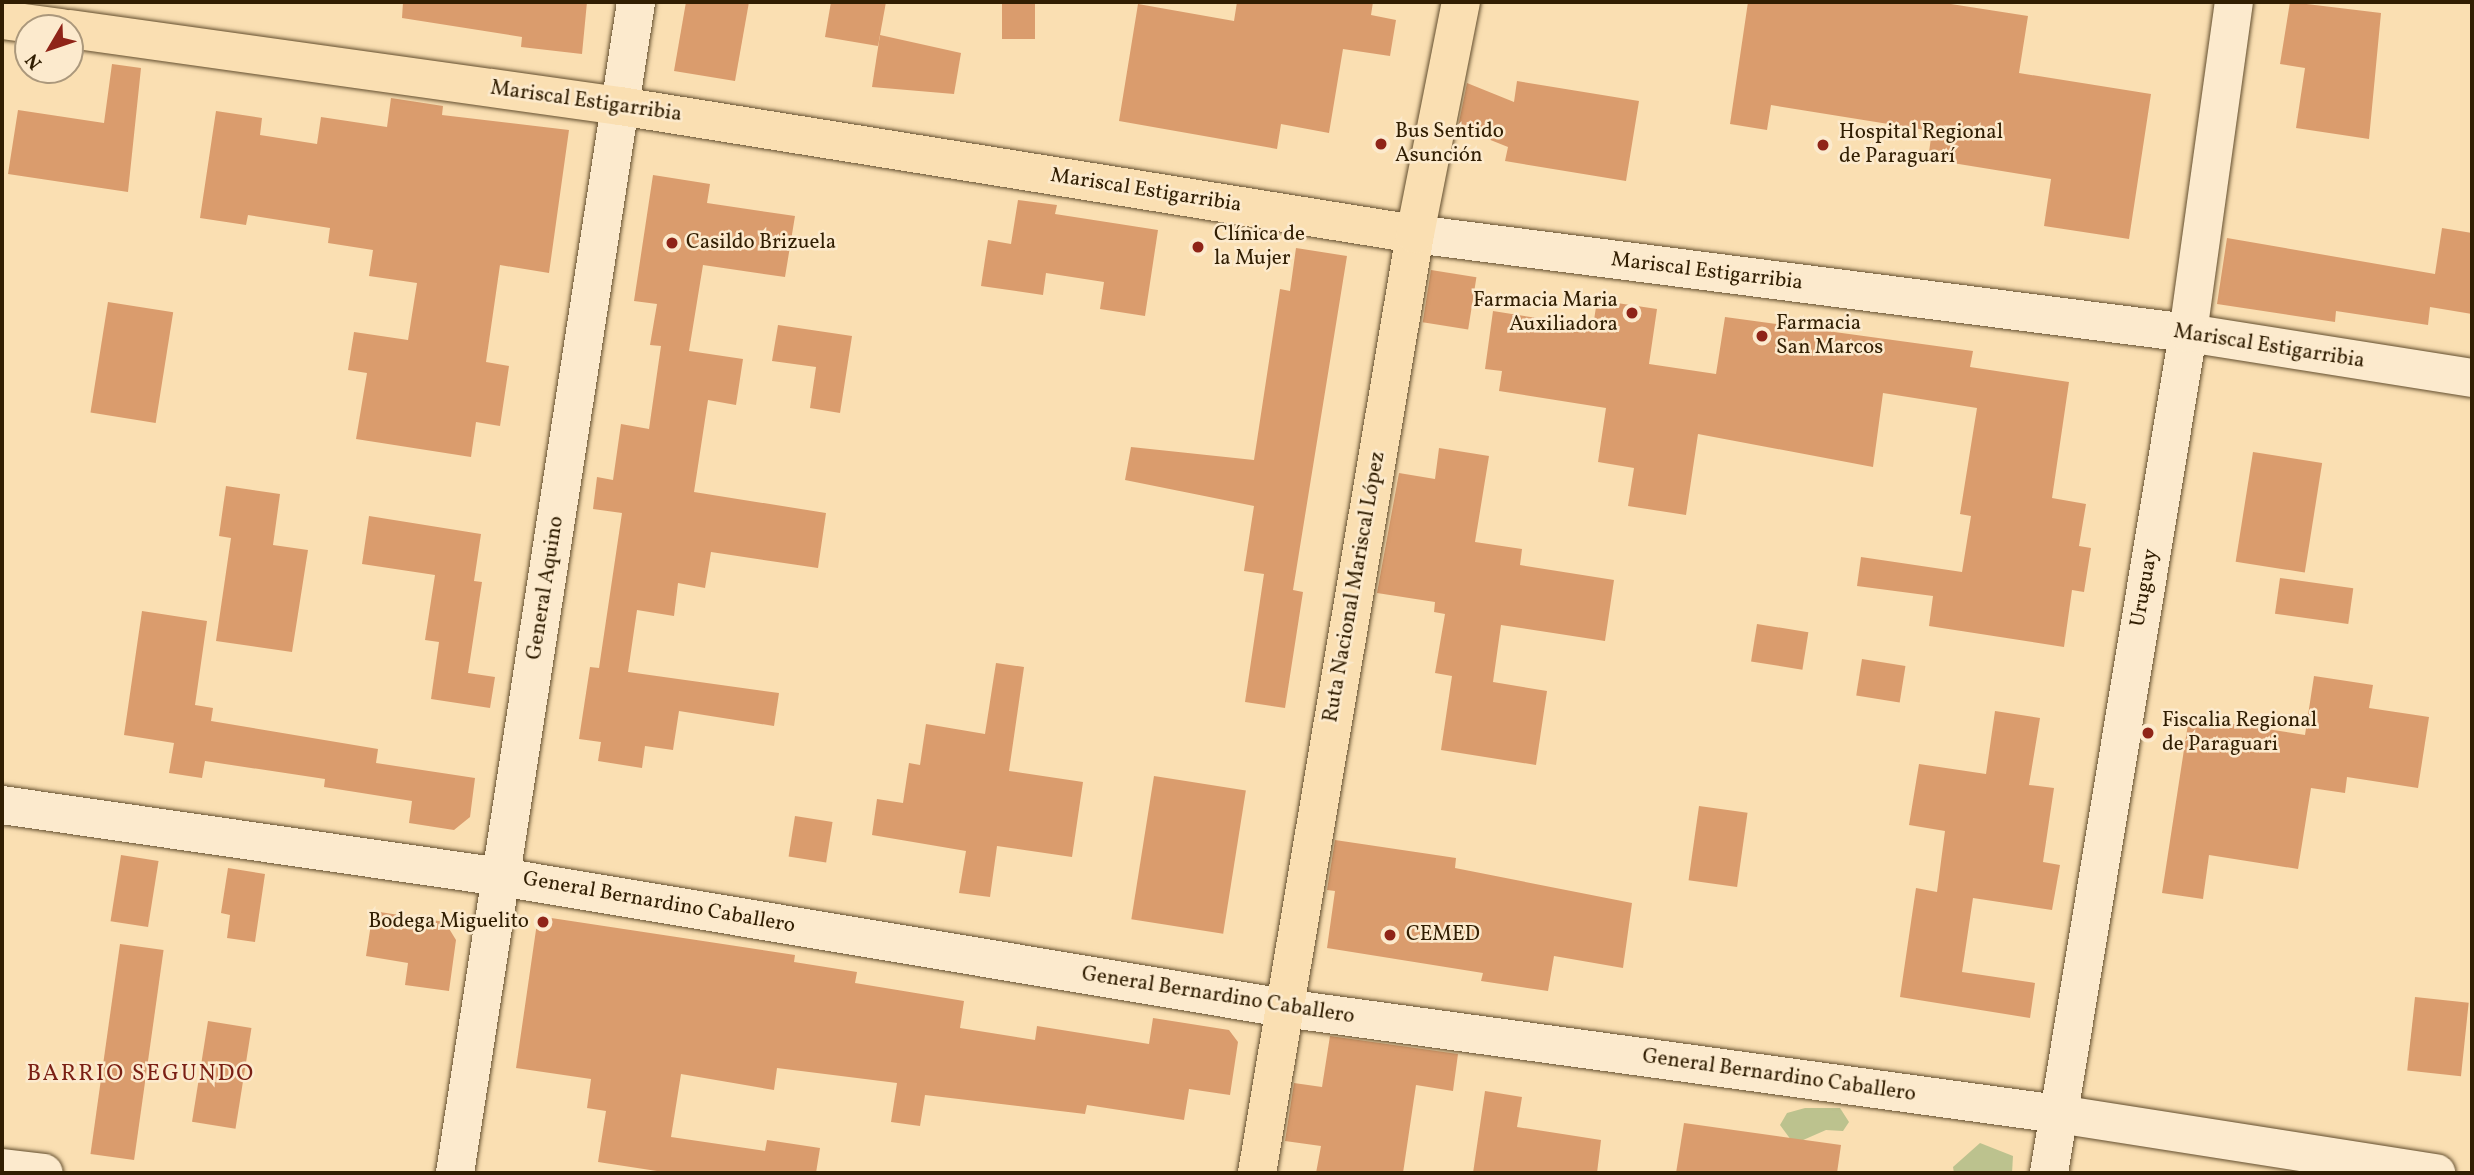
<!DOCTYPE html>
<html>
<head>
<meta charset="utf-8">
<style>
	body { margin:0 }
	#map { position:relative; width:2474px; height:1175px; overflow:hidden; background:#fadfb2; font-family:Vollkorn,serif }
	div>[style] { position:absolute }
	.green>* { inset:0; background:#bcc28e }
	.building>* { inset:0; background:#da9c6d; transform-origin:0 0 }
	.roads { filter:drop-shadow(0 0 2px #634e2e) drop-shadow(0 0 2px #634e2e) }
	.minor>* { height:38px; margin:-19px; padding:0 19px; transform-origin:19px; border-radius:19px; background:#fceacd }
	.major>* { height:38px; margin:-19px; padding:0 19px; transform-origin:19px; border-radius:19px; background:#fadfb2 }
	.highway>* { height:38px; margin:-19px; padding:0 19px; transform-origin:19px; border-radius:19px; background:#fadfb2 }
	.dots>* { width:19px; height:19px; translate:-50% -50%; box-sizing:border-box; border:4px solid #fceacd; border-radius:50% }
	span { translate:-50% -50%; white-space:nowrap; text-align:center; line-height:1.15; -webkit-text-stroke:5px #fceacd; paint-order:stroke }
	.street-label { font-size:21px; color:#311e02 }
	.poi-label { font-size:21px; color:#311e02 }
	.left { translate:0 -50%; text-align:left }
	.right { translate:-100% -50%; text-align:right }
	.neighbourhood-label { font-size:23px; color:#7a1f14; letter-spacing:2px }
	.frame { position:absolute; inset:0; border:4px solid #311e02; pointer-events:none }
	.north { position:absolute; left:14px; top:14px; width:70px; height:70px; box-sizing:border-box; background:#fceacd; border:2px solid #ab987c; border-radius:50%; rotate:231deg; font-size:19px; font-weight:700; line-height:28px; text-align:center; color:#311e02 }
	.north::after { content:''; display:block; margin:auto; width:24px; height:32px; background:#8f2418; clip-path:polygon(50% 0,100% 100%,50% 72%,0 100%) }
</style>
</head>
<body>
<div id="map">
	<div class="green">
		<div style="clip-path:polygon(1805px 1108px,1840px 1108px,1849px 1122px,1843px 1131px,1826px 1130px,1794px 1144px,1780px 1125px,1787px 1113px)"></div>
		<div style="clip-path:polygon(1980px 1143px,2013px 1156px,2012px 1173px,1954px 1173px,1953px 1167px)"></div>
	</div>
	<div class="building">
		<div style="clip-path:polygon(403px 2px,587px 2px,582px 54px,521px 47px,522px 37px,402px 18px)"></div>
		<div style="clip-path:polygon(686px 2px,749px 2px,735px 81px,674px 71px)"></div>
		<div style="clip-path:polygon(831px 2px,886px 2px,878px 46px,825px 37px)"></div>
		<div style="left:1002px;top:2px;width:33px;height:37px"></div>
		<div style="clip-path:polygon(1237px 2px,1373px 2px,1371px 15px,1396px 20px,1390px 56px,1343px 49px,1329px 133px,1281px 124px,1277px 149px,1119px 121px,1138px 4px,1234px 21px)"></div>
		<div style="clip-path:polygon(1748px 2px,1938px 2px,2028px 16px,2019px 73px,2151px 94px,2129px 239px,2044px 226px,2051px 179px,1928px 159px,1932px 131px,1771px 105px,1767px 130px,1730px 124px)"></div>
		<div style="clip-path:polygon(2290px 2px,2381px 13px,2369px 139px,2296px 128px,2305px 68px,2280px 64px)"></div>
		<div style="clip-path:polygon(880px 35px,961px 53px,954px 94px,872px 87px)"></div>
		<div style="clip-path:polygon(112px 64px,141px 68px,128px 192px,8px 174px,18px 110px,104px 123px)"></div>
		<div style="clip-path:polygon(1517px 81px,1639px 101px,1626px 181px,1505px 161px,1508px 147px,1458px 127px,1467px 83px,1514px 102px)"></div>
		<div style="clip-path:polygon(391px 98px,443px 106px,442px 115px,569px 130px,549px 273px,500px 265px,486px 362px,509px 366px,500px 426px,476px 422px,471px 457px,356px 439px,367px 373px,348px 370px,354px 332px,408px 340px,417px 283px,369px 276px,373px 250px,328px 243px,330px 228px,248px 215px,246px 225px,200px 218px,216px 111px,262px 118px,260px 135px,317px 144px,321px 117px,387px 127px)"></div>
		<div style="clip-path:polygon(653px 175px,710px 184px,707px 203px,795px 216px,785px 277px,703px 265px,689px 351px,743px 359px,736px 405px,708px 400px,694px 492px,826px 513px,818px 568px,711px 552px,705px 588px,678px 583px,674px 616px,637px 610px,628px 672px,779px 693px,774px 726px,679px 711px,673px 750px,645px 746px,642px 768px,598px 761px,601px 742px,579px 739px,590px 667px,599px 668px,622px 513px,593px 509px,597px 477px,613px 480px,621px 424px,649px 429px,661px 346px,650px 345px,657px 304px,634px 301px)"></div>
		<div style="clip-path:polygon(1018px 200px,1057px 205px,1055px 214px,1158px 230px,1145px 316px,1100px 309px,1104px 282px,1046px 273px,1043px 295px,981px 286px,988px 240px,1011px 244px)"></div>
		<div style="clip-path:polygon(2442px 228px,2472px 233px,2472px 314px,2430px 307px,2428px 325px,2336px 311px,2335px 322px,2217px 304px,2227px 238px,2435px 274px)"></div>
		<div style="clip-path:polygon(1296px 248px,1347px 256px,1293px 590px,1303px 592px,1285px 708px,1245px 702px,1264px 574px,1244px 571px,1254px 506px,1125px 480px,1131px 447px,1254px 460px,1280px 289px,1290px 291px)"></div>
		<div style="left:1431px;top:270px;width:46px;height:53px;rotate:9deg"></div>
		<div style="clip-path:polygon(1597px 300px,1657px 309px,1649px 364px,1716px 374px,1725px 317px,1973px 351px,1970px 367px,2069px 382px,2052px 498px,2086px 504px,2079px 546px,2091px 548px,2084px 592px,2072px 590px,2064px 647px,1929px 626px,1933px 596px,1857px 586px,1861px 557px,1962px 572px,1971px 516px,1960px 514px,1977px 408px,1883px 393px,1873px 467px,1698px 434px,1686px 515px,1628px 506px,1634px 468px,1598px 462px,1606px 408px,1499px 391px,1502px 371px,1485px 369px,1493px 311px,1593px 327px)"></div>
		<div style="left:108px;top:302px;width:66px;height:112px;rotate:9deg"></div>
		<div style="clip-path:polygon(778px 325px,852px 336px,840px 413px,810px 408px,816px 367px,772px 361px)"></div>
		<div style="clip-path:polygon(1439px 448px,1489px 456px,1475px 542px,1522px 549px,1520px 565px,1614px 580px,1605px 641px,1501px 625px,1493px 682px,1547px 691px,1536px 765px,1441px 750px,1452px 676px,1435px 673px,1445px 614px,1434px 612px,1435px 602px,1377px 593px,1399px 473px,1435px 479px)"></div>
		<div style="left:2253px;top:452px;width:70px;height:111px;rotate:9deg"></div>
		<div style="clip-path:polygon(226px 486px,280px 494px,273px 545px,308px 550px,292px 652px,216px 641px,231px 538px,219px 536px)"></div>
		<div style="clip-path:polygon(369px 516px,481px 534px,474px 581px,482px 582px,468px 673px,495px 677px,490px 708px,431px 699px,439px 642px,425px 640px,435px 575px,362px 564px)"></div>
		<div style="left:2280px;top:578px;width:74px;height:36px;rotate:8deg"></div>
		<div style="clip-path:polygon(142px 611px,207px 621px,195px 705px,213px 708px,211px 721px,378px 749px,376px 763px,475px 778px,470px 817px,454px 830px,409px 823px,412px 801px,324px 787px,325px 779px,205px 761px,202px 778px,169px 773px,174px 743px,124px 735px)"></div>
		<div style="left:1757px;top:624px;width:52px;height:38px;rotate:9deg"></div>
		<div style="left:1862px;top:659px;width:44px;height:37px;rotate:9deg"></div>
		<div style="clip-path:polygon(996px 663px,1024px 667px,1009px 771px,1083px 782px,1072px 857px,997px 846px,990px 897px,959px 893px,966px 851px,872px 835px,877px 799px,903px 803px,909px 763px,920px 765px,926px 724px,985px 734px)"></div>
		<div style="clip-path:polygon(2314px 676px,2373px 685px,2369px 708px,2429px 717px,2418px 788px,2347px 777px,2345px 793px,2311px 788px,2298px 869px,2209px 855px,2203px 899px,2162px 893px,2189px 717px,2305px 735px)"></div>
		<div style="clip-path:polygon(1995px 711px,2040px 718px,2029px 785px,2054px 788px,2043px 862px,2060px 865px,2052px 910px,1973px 898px,1962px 972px,2035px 983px,2030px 1018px,1900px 997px,1916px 888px,1937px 892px,1945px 831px,1909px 825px,1919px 764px,1986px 774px)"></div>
		<div style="left:1154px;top:776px;width:93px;height:145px;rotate:9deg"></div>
		<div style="left:1699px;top:806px;width:49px;height:75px;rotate:8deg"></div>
		<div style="left:795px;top:816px;width:38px;height:41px;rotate:9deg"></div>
		<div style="clip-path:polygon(1335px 840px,1456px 858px,1455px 868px,1632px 903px,1623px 968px,1554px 956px,1548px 991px,1481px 981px,1483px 973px,1327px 948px,1335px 891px,1327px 890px)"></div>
		<div style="left:121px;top:855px;width:38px;height:67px;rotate:9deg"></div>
		<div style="clip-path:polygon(228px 868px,265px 874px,255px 942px,227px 938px,230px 915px,221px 913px)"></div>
		<div style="clip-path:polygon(373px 911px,445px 922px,456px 940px,449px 991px,405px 985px,408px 963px,366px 956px)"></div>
		<div style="clip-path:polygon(538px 916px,795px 955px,794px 962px,857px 972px,855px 983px,964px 1001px,960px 1028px,1035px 1040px,1037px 1026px,1149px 1044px,1153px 1018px,1229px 1030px,1238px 1042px,1230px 1095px,1189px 1089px,1184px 1120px,1087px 1105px,1085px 1114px,925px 1095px,920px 1126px,891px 1122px,897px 1083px,777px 1068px,774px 1090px,681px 1074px,671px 1137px,765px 1151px,767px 1140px,820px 1148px,816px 1173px,670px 1173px,598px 1162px,606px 1111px,587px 1108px,591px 1079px,516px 1068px)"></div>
		<div style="left:120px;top:944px;width:44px;height:212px;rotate:8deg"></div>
		<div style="left:2415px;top:997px;width:54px;height:74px;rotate:6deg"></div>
		<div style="left:208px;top:1021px;width:44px;height:102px;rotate:9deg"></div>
		<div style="clip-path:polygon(1330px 1036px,1458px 1054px,1453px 1091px,1416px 1085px,1403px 1173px,1316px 1173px,1321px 1146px,1285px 1141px,1294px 1083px,1322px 1087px)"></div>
		<div style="clip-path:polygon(1485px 1091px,1522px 1097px,1517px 1127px,1601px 1140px,1597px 1173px,1473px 1173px)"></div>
		<div style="clip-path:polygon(1684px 1123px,1841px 1145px,1837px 1173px,1676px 1173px)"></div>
	</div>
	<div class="roads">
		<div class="minor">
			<div style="left:1415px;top:234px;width:779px;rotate:7.3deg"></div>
			<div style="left:2188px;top:333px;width:288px;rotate:9deg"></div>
			<div style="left:2px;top:805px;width:504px;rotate:8.21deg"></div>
			<div style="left:501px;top:877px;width:794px;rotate:9.5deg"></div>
			<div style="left:1284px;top:1008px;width:781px;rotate:7.8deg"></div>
			<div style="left:2058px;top:1114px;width:383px;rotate:8.9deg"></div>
			<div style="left:2px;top:1168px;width:42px;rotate:6.8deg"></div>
			<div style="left:455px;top:1173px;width:1185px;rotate:-81.21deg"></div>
			<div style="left:2049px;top:1173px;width:851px;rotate:-80.6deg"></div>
			<div style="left:2188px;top:333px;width:334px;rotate:-82.1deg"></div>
		</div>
		<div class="major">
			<div style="left:2px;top:20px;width:60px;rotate:7.7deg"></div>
			<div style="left:70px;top:29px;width:555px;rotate:7.97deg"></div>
			<div style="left:620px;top:106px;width:805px;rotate:9.15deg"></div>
		</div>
		<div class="highway">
			<div style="left:1257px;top:1173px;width:952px;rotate:-80.45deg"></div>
			<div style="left:1415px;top:234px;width:237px;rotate:-78.8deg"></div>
		</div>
	</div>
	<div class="dots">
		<div style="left:1381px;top:144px;background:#8f2418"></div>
		<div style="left:1823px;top:145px;background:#8f2418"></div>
		<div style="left:672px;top:243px;background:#8f2418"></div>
		<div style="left:1198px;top:247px;background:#8f2418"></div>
		<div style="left:1632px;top:313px;background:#8f2418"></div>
		<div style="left:1762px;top:336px;background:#8f2418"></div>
		<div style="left:2148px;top:733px;background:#8f2418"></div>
		<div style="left:543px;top:922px;background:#8f2418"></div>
		<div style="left:1390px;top:935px;background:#8f2418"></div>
	</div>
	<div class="street-label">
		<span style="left:586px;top:102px;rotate:8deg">Mariscal Estigarribia</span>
		<span style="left:1146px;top:191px;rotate:9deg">Mariscal Estigarribia</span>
		<span style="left:1707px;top:272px;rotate:7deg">Mariscal Estigarribia</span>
		<span style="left:2269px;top:347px;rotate:9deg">Mariscal Estigarribia</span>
		<span style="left:1355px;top:587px;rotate:-80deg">Ruta Nacional Mariscal López</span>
		<span style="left:546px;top:588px;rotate:-81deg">General Aquino</span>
		<span style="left:2145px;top:588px;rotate:-80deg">Uruguay</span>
		<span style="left:659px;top:903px;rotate:10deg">General Bernardino Caballero</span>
		<span style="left:1218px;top:996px;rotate:9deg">General Bernardino Caballero</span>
		<span style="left:1779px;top:1076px;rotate:8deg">General Bernardino Caballero</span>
	</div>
	<div class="poi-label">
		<span class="left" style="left:1395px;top:144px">Bus Sentido<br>Asunción</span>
		<span class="left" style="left:1839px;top:145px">Hospital Regional<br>de Paraguarí</span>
		<span class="left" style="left:1214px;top:247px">Clínica de<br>la Mujer</span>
		<span class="left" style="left:686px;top:243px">Casildo Brizuela</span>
		<span class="right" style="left:1618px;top:313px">Farmacia Maria<br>Auxiliadora</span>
		<span class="left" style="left:1776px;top:336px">Farmacia<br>San Marcos</span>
		<span class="left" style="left:2162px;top:733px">Fiscalia Regional<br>de Paraguari</span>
		<span class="right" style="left:529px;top:922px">Bodega Miguelito</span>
		<span class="left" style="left:1406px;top:935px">CEMED</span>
	</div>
	<div class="neighbourhood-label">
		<span style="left:141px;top:1074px">BARRIO SEGUNDO</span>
	</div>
	<div class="frame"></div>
	<div class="north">N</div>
</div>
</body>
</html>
